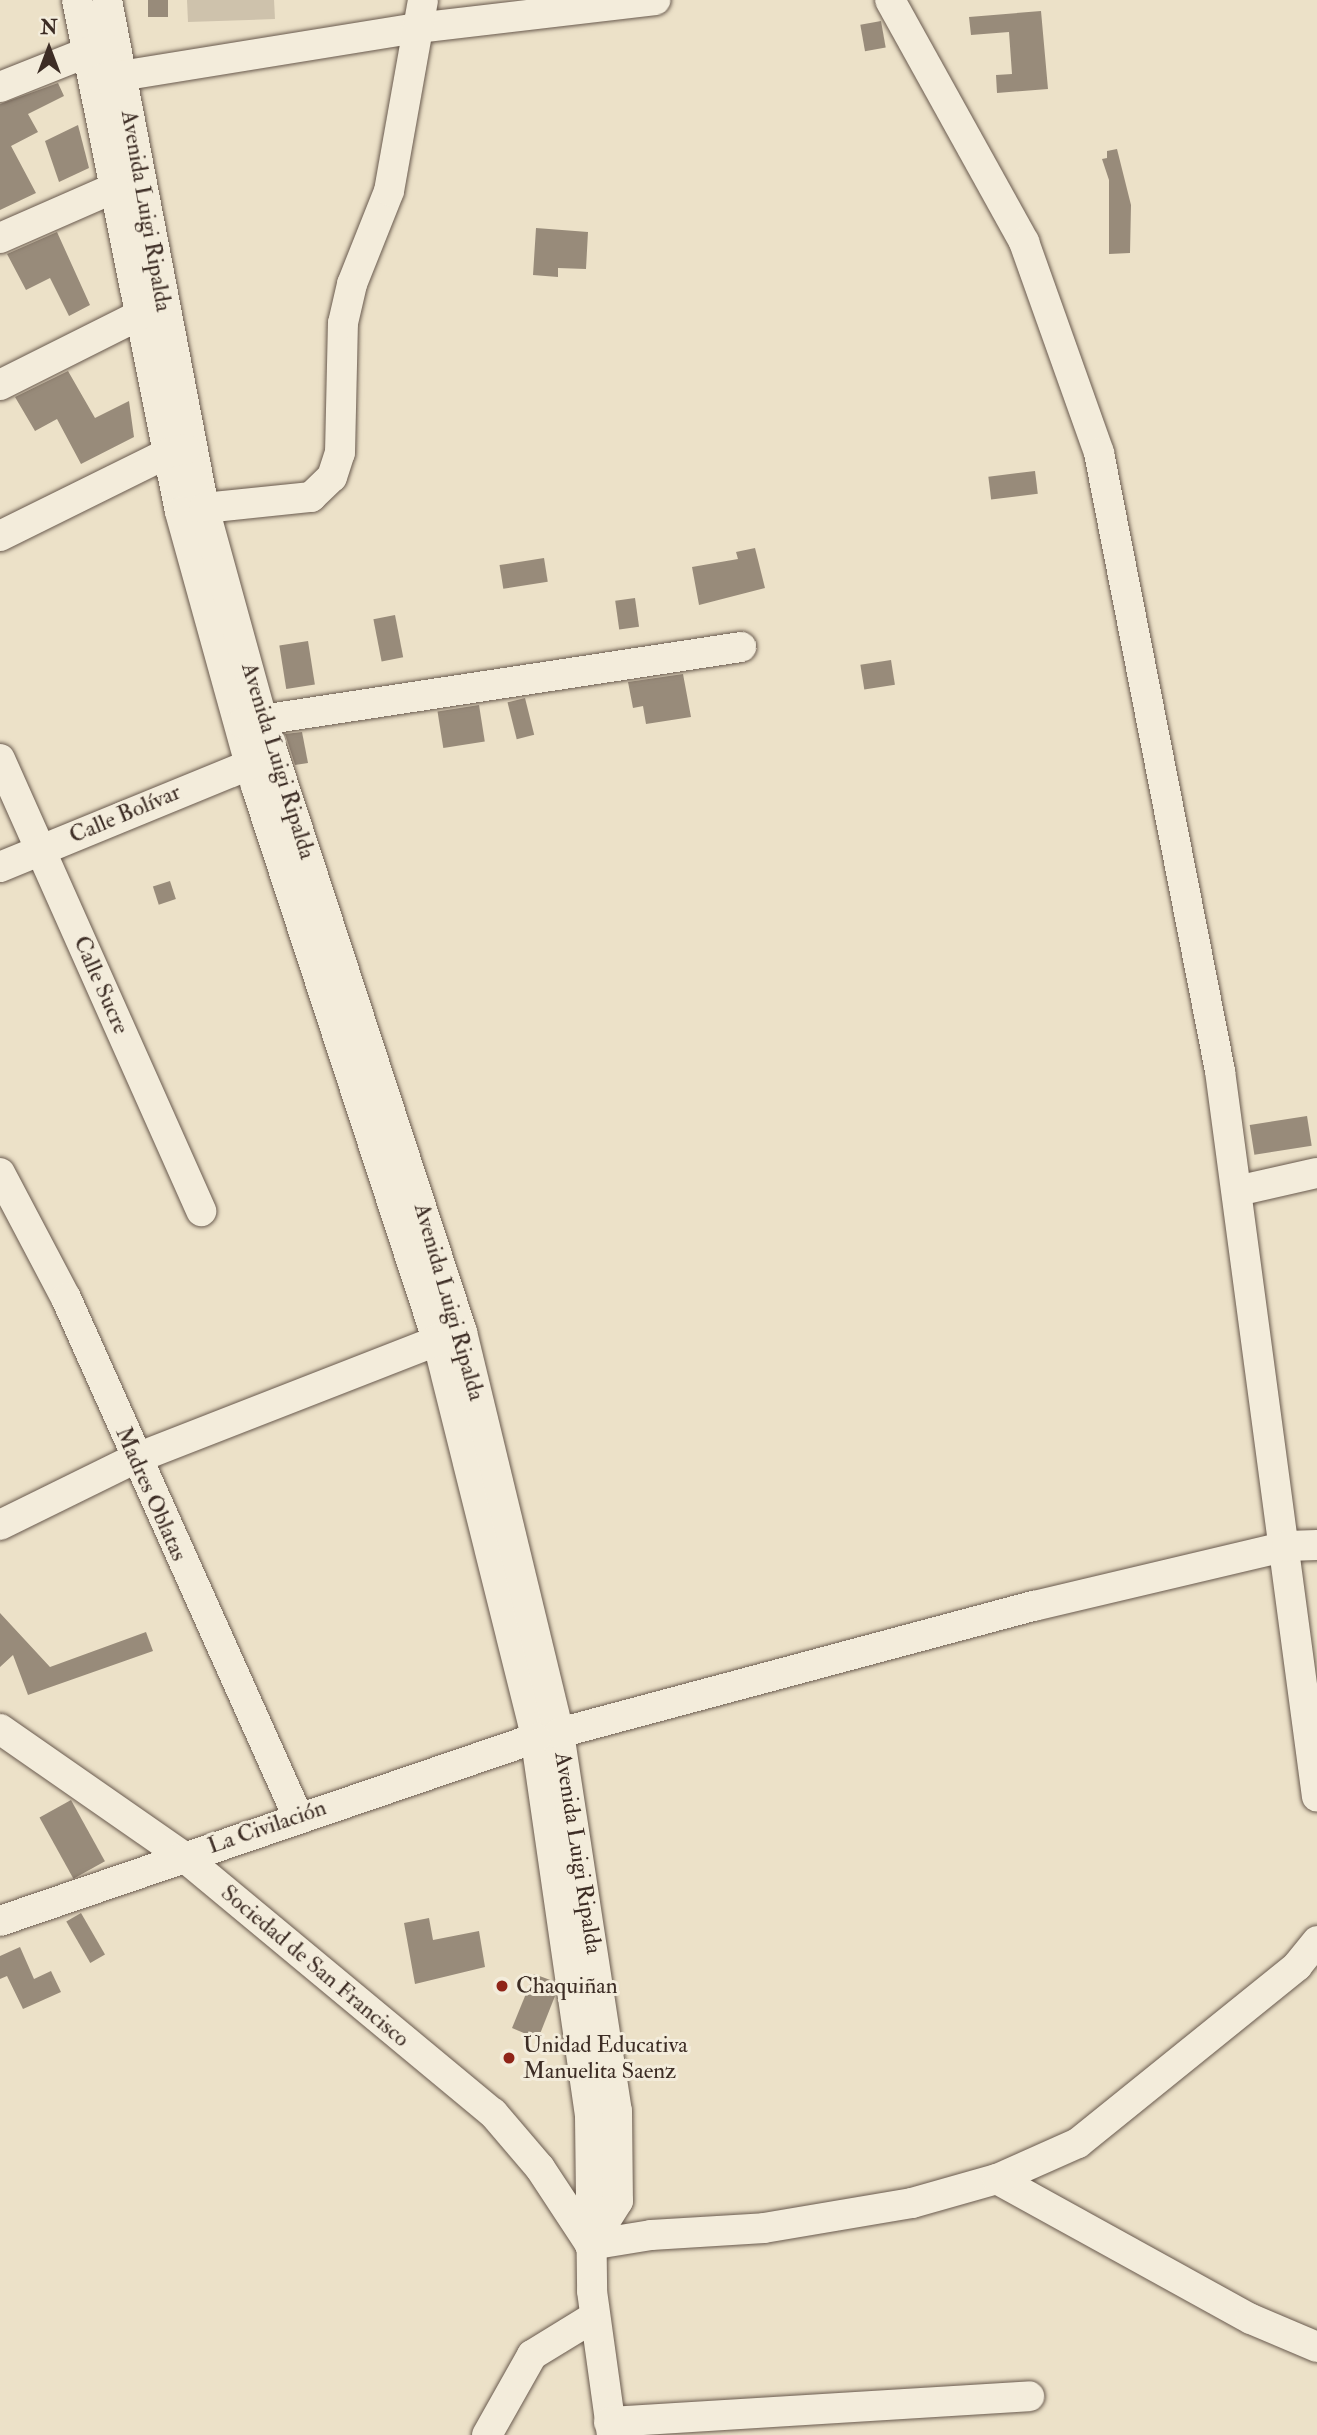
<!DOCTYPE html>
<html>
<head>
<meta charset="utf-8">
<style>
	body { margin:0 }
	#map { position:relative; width:1317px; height:2435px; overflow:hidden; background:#ece1c8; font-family:"IM FELL Double Pica",serif }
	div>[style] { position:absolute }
	.green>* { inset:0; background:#cec2ac }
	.building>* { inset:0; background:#988b7a; transform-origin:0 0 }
	.roads { filter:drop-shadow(0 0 2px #695a4e) drop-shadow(0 0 2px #695a4e) }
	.minor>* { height:30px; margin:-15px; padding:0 15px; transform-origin:15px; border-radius:15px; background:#f3ecdb }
	.dots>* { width:19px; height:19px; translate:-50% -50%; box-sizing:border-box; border:4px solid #f3ecdb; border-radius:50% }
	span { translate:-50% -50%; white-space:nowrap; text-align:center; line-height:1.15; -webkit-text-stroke:6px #f3ecdb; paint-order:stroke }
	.street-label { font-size:23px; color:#3d2d25 }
	.poi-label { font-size:23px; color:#3d2d25 }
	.left { translate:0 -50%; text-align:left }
	.north { position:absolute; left:14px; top:14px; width:70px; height:70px; -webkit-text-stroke:5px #f3ecdb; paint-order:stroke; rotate:0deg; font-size:19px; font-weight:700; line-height:28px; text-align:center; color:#3d2d25 }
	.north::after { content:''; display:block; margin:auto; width:24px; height:32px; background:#3d2d25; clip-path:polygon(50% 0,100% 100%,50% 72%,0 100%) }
</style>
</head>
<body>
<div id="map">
	<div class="green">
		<div style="clip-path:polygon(187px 0,274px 0,275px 19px,188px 22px)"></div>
	</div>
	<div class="building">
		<div style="left:148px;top:0;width:20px;height:17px"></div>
		<div style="clip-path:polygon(1041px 11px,1048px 89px,997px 93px,996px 75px,1012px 74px,1009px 32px,971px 35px,969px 17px)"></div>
		<div style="left:881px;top:21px;width:27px;height:21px;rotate:80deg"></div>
		<div style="clip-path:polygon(58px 83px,64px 96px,28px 114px,38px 132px,11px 146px,36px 193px,0 210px,0 104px)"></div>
		<div style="clip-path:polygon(78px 125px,89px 168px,59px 182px,45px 141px)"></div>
		<div style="clip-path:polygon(1117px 149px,1131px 205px,1130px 253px,1109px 254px,1109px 180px,1102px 159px,1107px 158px,1107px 151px)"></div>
		<div style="clip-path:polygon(536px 228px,588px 232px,586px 269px,558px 268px,558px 277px,533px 275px)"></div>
		<div style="clip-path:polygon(57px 232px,90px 305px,69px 316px,50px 278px,26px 290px,7px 254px)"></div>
		<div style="clip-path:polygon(68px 371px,95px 418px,129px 401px,134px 437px,81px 464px,57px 419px,35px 431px,15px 397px)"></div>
		<div style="left:1035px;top:471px;width:23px;height:47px;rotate:83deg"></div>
		<div style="clip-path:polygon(755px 548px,765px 588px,699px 605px,692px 567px,738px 559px,736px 552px)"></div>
		<div style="left:544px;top:558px;width:24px;height:45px;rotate:81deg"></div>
		<div style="left:635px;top:598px;width:29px;height:20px;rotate:82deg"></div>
		<div style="left:395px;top:615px;width:43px;height:22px;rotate:79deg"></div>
		<div style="left:308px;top:641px;width:44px;height:29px;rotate:81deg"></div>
		<div style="left:891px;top:660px;width:25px;height:31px;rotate:81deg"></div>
		<div style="clip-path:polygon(683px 674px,691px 717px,646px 724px,643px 706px,633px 708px,628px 682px)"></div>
		<div style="left:525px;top:698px;width:38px;height:18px;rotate:76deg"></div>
		<div style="left:479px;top:705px;width:37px;height:42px;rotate:81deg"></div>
		<div style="clip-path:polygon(302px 732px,308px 763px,295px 765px,285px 734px)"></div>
		<div style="left:170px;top:881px;width:19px;height:18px;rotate:72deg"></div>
		<div style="left:1307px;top:1116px;width:30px;height:58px;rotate:81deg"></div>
		<div style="clip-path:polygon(0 1613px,50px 1667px,146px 1632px,153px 1651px,28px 1695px,13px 1655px,0 1667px)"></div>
		<div style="left:71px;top:1800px;width:70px;height:36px;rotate:61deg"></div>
		<div style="left:81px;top:1913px;width:48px;height:17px;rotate:60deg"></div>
		<div style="clip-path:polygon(429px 1918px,433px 1940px,479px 1931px,485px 1967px,415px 1984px,404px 1923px)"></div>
		<div style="clip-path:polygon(20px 1947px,34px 1979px,51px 1971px,61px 1992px,23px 2009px,7px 1976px,0 1979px,0 1956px)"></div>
		<div style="clip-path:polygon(534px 1974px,553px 1981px,555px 1996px,538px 2039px,512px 2028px)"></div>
	</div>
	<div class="roads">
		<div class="minor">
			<div style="left:77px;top:0;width:522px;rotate:78.63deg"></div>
			<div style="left:180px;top:512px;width:284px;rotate:74.5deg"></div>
			<div style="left:256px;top:786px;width:582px;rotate:71.88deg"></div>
			<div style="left:437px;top:1339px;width:400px;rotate:76deg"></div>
			<div style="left:534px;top:1727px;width:394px;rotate:81.8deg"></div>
			<div style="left:590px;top:2117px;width:174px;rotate:89.3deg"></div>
			<div style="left:592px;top:2291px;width:145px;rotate:82.1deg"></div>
			<div style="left:107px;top:0;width:517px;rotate:79.19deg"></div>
			<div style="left:204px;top:508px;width:219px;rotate:74.6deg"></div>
			<div style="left:262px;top:719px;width:645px;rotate:71.93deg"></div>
			<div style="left:462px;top:1332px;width:413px;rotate:76.4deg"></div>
			<div style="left:559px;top:1733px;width:382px;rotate:81.3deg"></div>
			<div style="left:617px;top:2111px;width:90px;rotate:89.4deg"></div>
			<div style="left:618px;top:2201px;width:52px;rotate:122.5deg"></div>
			<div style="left:890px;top:0;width:277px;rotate:61deg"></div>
			<div style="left:1024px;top:242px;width:224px;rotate:70.4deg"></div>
			<div style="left:1099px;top:453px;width:630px;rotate:78.92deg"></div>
			<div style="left:1220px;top:1071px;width:732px;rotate:82.39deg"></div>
			<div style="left:102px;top:79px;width:319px;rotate:-9.2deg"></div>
			<div style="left:417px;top:28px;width:240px;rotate:-6.7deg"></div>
			<div style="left:0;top:87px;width:111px;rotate:-21.7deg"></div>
			<div style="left:0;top:238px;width:124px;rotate:-23.7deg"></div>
			<div style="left:0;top:385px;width:157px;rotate:-26.6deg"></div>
			<div style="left:204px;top:508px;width:108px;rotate:-5.9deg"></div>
			<div style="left:311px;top:497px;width:29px;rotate:-44deg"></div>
			<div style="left:332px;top:477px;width:25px;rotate:-72deg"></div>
			<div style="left:340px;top:453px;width:130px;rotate:-88.7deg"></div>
			<div style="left:343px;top:323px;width:40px;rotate:-77deg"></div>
			<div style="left:352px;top:284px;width:100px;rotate:-68.3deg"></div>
			<div style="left:389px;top:191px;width:194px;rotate:-79.9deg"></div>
			<div style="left:0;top:536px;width:187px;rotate:-26.3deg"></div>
			<div style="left:168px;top:453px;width:18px;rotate:-13deg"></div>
			<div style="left:242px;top:723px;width:505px;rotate:-8.66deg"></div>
			<div style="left:0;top:759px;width:495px;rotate:66deg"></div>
			<div style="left:0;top:867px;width:271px;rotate:-22.3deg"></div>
			<div style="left:0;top:1173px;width:141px;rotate:62.2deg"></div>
			<div style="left:66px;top:1298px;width:568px;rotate:65.91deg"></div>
			<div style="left:1237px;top:1191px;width:82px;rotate:-12.7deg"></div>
			<div style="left:0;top:1525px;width:149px;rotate:-26.2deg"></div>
			<div style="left:134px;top:1459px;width:344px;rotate:-21.3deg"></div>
			<div style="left:0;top:1729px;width:223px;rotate:34.8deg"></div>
			<div style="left:183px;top:1856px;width:403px;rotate:39.7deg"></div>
			<div style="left:493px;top:2113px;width:72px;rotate:49.5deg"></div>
			<div style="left:540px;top:2168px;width:91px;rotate:56.7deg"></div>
			<div style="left:559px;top:1733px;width:492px;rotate:-15deg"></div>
			<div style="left:1034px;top:1606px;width:260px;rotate:-13.3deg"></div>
			<div style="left:1287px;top:1546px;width:30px;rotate:-2deg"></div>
			<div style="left:0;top:1921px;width:566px;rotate:-18.85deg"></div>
			<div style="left:997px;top:2179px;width:290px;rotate:28.9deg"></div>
			<div style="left:1251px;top:2319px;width:72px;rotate:23deg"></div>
			<div style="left:590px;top:2245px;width:62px;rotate:-9.3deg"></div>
			<div style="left:651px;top:2235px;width:113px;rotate:-3.5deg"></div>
			<div style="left:764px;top:2228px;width:150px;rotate:-9.6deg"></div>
			<div style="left:912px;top:2203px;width:88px;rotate:-15.8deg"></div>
			<div style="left:997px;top:2179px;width:89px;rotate:-24deg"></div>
			<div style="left:1078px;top:2143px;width:282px;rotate:-38.9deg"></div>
			<div style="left:1297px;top:1966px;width:32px;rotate:-51deg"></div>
			<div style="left:609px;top:2422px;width:421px;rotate:-3.5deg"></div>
			<div style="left:487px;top:2435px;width:92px;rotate:-60.6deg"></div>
			<div style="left:532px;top:2355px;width:73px;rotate:-31.5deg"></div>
		</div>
	</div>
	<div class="dots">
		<div style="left:502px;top:1986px;background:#8f2418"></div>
		<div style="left:509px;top:2058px;background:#8f2418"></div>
	</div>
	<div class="street-label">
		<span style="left:146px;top:211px;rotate:80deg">Avenida Luigi Ripalda</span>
		<span style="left:278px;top:761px;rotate:73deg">Avenida Luigi Ripalda</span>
		<span style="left:125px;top:814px;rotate:-23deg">Calle Bolívar</span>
		<span style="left:101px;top:985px;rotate:66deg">Calle Sucre</span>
		<span style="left:449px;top:1302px;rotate:74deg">Avenida Luigi Ripalda</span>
		<span style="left:151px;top:1494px;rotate:66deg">Madres Oblatas</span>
		<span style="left:267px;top:1827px;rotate:-19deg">La Civilación</span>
		<span style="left:578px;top:1853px;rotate:81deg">Avenida Luigi Ripalda</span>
		<span style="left:315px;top:1966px;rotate:40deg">Sociedad de San Francisco</span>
	</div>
	<div class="poi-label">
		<span class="left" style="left:516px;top:1986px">Chaquiñan</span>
		<span class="left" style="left:523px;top:2058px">Unidad Educativa<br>Manuelita Saenz</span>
	</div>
	<div class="north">N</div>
</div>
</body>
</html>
